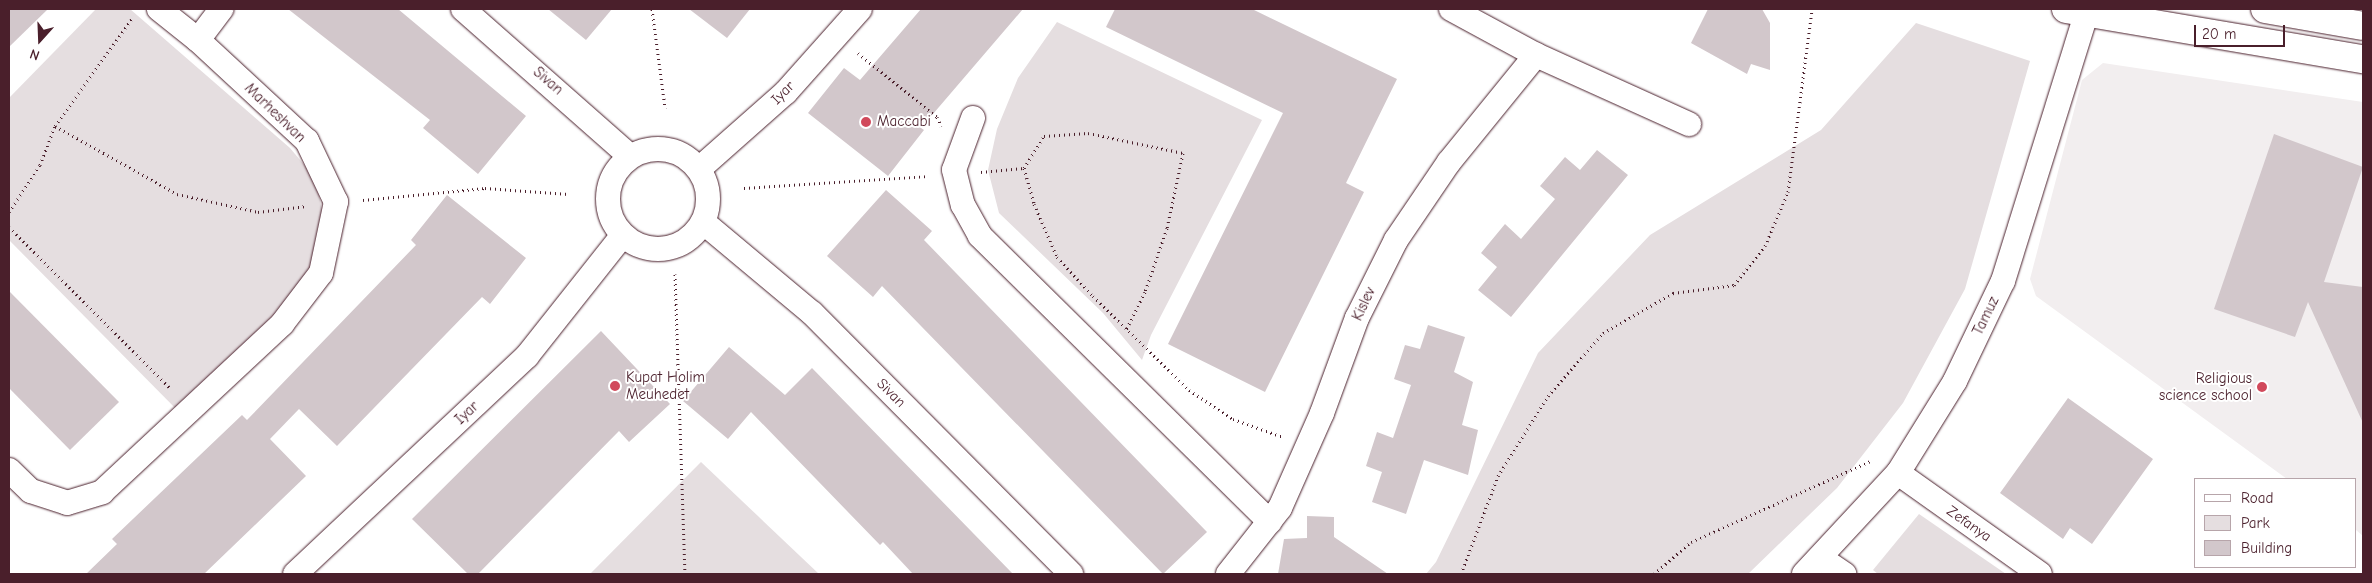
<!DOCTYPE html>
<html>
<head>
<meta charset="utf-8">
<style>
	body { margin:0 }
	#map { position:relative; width:2372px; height:583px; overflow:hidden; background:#fff; font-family:"Comic Neue",sans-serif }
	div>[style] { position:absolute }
	.built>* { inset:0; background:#f2eeef }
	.green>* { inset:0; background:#e5dee0 }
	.building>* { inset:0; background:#d2c7cb }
	.path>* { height:3px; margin-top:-1.5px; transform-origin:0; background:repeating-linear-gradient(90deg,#4a1f2b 0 1px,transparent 0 5px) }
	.roads { filter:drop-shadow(0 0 1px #4a1f2b) drop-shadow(0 0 1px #4a1f2b) }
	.street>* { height:24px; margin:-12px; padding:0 12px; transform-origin:12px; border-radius:12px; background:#fff }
	.street>.ring { margin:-12px; padding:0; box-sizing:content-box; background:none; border:24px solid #fff; border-radius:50% }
	.secondary>* { height:28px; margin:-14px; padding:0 14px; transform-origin:14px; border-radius:14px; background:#fff }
	.dots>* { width:14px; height:14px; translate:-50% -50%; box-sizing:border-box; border:2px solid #fff; border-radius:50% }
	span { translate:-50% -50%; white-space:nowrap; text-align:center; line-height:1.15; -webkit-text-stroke:4px #fff; paint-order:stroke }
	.street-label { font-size:15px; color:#4a1f2b }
	.poi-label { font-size:15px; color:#4a1f2b }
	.left { translate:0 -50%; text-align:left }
	.right { translate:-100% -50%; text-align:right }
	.frame { position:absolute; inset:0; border:10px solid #4a1f2b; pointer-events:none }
	.legend { position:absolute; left:2194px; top:478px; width:162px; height:90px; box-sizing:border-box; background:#fff; border:1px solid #b7a5aa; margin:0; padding:6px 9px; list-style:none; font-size:15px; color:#4a1f2b }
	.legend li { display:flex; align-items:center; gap:10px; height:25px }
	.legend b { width:25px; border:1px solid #b7a5aa }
	.north { position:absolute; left:15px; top:15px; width:50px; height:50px; -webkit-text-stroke:4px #fff; paint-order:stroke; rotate:200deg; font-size:14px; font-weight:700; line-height:20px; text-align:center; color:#4a1f2b }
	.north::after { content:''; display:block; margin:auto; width:18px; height:22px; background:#4a1f2b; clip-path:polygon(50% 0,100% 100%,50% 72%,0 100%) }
	.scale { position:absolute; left:2194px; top:25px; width:91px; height:22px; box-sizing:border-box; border:2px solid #4a1f2b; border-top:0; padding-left:6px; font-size:15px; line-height:18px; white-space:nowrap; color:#4a1f2b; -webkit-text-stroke:4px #fff; paint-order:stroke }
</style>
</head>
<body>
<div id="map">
	<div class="built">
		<div style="clip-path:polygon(2103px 63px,2363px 102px,2363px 536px,2356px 530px,2356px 479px,2287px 479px,2036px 296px,2030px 279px,2082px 80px)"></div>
	</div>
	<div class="green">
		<div style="clip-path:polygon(96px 9px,130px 9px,290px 148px,316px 179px,325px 227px,311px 287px,184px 417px,9px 240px,9px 98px)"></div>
		<div style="clip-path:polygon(1057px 22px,1262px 120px,1151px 335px,1142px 360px,1103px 313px,999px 213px,988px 170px,997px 129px,1018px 78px)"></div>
		<div style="clip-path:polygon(1916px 23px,2030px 61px,1965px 289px,1903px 403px,1837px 488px,1748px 574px,1426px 574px,1436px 562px,1538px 353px,1650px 235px,1821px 130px)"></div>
		<div style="clip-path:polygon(701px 462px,819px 574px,590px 574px)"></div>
		<div style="clip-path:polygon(1919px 514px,2006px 574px,1878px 574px,1873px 570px)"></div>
	</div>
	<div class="building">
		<div style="clip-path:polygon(9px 9px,48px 9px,9px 47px)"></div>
		<div style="clip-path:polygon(288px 9px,398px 9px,526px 116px,478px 174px,423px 128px,430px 120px)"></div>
		<div style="clip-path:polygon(548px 9px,612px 9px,586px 40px)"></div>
		<div style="clip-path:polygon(689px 9px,750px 9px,727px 38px)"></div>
		<div style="clip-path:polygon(921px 9px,1023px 9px,921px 128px,924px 130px,888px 176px,808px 113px,844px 68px,860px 80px)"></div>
		<div style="clip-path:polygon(1115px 9px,1252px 9px,1397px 79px,1346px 183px,1364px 192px,1265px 392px,1168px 344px,1283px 113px,1106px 27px)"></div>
		<div style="clip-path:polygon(1708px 9px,1762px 9px,1770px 23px,1770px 70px,1751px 64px,1747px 74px,1691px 43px)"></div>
		<div style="clip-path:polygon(2274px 134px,2363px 167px,2324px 282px,2363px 287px,2363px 423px,2308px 302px,2295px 337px,2214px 309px)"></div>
		<div style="clip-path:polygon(1597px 150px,1628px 175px,1511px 317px,1478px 290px,1497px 267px,1481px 253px,1505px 224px,1521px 239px,1555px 199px,1540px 186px,1565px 157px,1580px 170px)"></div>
		<div style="clip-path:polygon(886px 190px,932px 231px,924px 240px,1207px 532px,1163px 574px,882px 286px,873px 297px,827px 256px)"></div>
		<div style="clip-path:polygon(447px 195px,526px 258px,490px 304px,482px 297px,337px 446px,299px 409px,270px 439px,306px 476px,204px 574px,86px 574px,117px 544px,112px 539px,242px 415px,247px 420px,416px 245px,411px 240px)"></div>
		<div style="clip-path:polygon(9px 291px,119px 402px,70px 450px,9px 388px)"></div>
		<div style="clip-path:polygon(1428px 325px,1465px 337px,1454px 372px,1473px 382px,1462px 425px,1478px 430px,1468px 475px,1424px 460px,1406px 514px,1372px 502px,1382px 472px,1366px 466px,1377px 432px,1393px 438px,1411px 385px,1394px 379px,1405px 345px,1420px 349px)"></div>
		<div style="clip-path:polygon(601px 331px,670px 404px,629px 442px,619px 431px,478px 574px,468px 574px,412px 519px)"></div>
		<div style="clip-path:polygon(729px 347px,785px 395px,812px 368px,1013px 574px,913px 574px,883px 542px,880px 545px,751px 412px,728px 439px,683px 401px)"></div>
		<div style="clip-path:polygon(2068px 398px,2153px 459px,2092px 544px,2070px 528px,2063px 539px,2000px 493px)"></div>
		<div style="clip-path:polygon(1307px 516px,1334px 517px,1334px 537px,1388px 574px,1278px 574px,1284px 539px,1307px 538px)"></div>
	</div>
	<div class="path">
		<div style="left:652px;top:9px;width:100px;rotate:82.5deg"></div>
		<div style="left:858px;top:53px;width:102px;rotate:39deg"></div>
		<div style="left:937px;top:117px;width:10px;rotate:66deg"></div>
		<div style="left:55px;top:126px;width:134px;rotate:-54.4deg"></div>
		<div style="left:1024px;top:168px;width:38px;rotate:-58deg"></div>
		<div style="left:1044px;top:136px;width:44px;rotate:-3.9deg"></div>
		<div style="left:1088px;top:133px;width:97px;rotate:11.9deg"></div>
		<div style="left:1183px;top:153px;width:77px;rotate:102deg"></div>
		<div style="left:1167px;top:228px;width:68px;rotate:109deg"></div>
		<div style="left:1145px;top:292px;width:42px;rotate:116.6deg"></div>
		<div style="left:981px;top:172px;width:43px;rotate:-5.3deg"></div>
		<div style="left:1024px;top:168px;width:37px;rotate:74deg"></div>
		<div style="left:1034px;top:204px;width:58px;rotate:66.5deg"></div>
		<div style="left:1057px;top:257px;width:53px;rotate:47.3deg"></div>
		<div style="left:1093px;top:296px;width:134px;rotate:44.4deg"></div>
		<div style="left:1189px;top:390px;width:53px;rotate:33.4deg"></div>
		<div style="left:1233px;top:419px;width:53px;rotate:19.8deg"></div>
		<div style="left:744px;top:188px;width:184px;rotate:-3.7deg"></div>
		<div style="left:363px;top:200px;width:123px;rotate:-5.6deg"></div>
		<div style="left:485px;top:188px;width:84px;rotate:4.1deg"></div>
		<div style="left:9px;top:212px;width:56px;rotate:-56.6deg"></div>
		<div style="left:40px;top:165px;width:42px;rotate:-69deg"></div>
		<div style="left:55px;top:126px;width:140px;rotate:29.1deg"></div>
		<div style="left:177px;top:194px;width:83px;rotate:12.5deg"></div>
		<div style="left:258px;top:212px;width:49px;rotate:-7deg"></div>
		<div style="left:9px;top:227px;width:229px;rotate:45deg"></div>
		<div style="left:675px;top:274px;width:300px;rotate:88.1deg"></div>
		<div style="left:1461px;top:574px;width:105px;rotate:-69.3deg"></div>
		<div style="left:1498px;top:476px;width:94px;rotate:-58deg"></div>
		<div style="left:1548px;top:396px;width:84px;rotate:-48.9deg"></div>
		<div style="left:1603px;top:333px;width:81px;rotate:-29.7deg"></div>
		<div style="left:1673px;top:293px;width:62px;rotate:-7.5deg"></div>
		<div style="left:1734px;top:285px;width:50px;rotate:-51.5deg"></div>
		<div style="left:1765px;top:246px;width:59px;rotate:-66.9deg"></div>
		<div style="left:1788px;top:192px;width:185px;rotate:-82.5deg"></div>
		<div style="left:1654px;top:574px;width:49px;rotate:-40.9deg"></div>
		<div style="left:1691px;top:542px;width:196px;rotate:-24.3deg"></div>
	</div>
	<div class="roads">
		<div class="street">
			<div style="left:463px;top:9px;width:222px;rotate:41.4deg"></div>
			<div style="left:1451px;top:9px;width:97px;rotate:28.4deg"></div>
			<div style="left:1536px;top:55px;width:168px;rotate:24.3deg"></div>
			<div style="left:198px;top:40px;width:39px;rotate:-53deg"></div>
			<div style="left:973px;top:118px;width:55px;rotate:110.1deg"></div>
			<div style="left:954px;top:170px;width:36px;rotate:76deg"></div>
			<div style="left:963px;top:205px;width:35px;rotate:61deg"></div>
			<div style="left:980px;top:236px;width:407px;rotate:44.6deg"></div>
			<div class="ring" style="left:608px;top:149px;width:76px;height:76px"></div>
			<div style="left:699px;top:169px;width:116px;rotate:-41.5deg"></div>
			<div style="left:786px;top:92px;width:111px;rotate:-48.3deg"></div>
			<div style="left:703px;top:222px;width:142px;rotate:39.9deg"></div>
			<div style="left:812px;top:313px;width:368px;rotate:45.2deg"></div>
			<div style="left:9px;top:470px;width:30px;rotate:44deg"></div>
			<div style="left:31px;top:491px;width:38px;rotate:18deg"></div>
			<div style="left:67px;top:503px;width:37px;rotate:-17deg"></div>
			<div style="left:102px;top:492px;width:246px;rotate:-43deg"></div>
			<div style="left:282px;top:324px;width:64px;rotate:-52.6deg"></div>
			<div style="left:321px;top:273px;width:73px;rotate:-78.1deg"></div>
			<div style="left:336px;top:202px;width:68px;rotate:-115.4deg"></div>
			<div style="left:307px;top:141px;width:149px;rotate:-137.2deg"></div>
			<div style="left:198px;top:40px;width:50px;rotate:-141.5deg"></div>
			<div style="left:1898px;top:473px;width:174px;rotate:35.4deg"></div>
			<div style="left:1822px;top:559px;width:27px;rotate:34deg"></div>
			<div style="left:295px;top:574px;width:318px;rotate:-43.2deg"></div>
			<div style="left:527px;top:356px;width:154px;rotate:-51.6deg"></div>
			<div style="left:1228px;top:574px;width:84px;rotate:-51.8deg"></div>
			<div style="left:1280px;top:508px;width:104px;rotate:-66.1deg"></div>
			<div style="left:1322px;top:413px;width:101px;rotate:-69.8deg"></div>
			<div style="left:1357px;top:318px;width:87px;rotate:-63.4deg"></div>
			<div style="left:1396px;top:240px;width:94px;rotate:-55.8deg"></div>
			<div style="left:1449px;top:162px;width:138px;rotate:-50.9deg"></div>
			<div style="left:1804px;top:574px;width:138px;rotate:-47.1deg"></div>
			<div style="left:1898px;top:473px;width:108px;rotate:-58.2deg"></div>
			<div style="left:1955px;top:381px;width:111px;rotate:-64.4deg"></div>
			<div style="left:2003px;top:281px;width:280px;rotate:-72.7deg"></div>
		</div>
		<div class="secondary">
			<div style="left:2066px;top:9px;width:301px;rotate:9.6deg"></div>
			<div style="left:2265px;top:9px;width:99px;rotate:9.8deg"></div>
		</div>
	</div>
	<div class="dots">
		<div style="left:866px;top:122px;background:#d1495b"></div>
		<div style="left:615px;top:386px;background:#d1495b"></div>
		<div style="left:2262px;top:387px;background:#d1495b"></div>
	</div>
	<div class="street-label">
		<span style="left:548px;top:81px;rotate:41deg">Sivan</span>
		<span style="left:783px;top:93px;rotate:-45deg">Iyar</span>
		<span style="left:275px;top:113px;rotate:44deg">Marheshvan</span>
		<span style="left:1364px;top:304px;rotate:-65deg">Kislev</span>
		<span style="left:1986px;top:316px;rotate:-64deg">Tamuz</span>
		<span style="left:891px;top:393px;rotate:45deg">Sivan</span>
		<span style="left:467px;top:413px;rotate:-43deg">Iyar</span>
		<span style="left:1969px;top:524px;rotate:35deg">Zefanya</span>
	</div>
	<div class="poi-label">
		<span class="left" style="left:877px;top:122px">Maccabi</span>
		<span class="left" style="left:626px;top:386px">Kupat Holim<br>Meuhedet</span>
		<span class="right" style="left:2252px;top:387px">Religious<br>science school</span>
	</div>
	<div class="frame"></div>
	<ul class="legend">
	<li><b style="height:6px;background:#fff"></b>Road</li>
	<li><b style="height:14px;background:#e5dee0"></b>Park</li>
	<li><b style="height:14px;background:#d2c7cb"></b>Building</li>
	</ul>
	<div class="north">N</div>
	<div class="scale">20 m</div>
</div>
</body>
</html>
